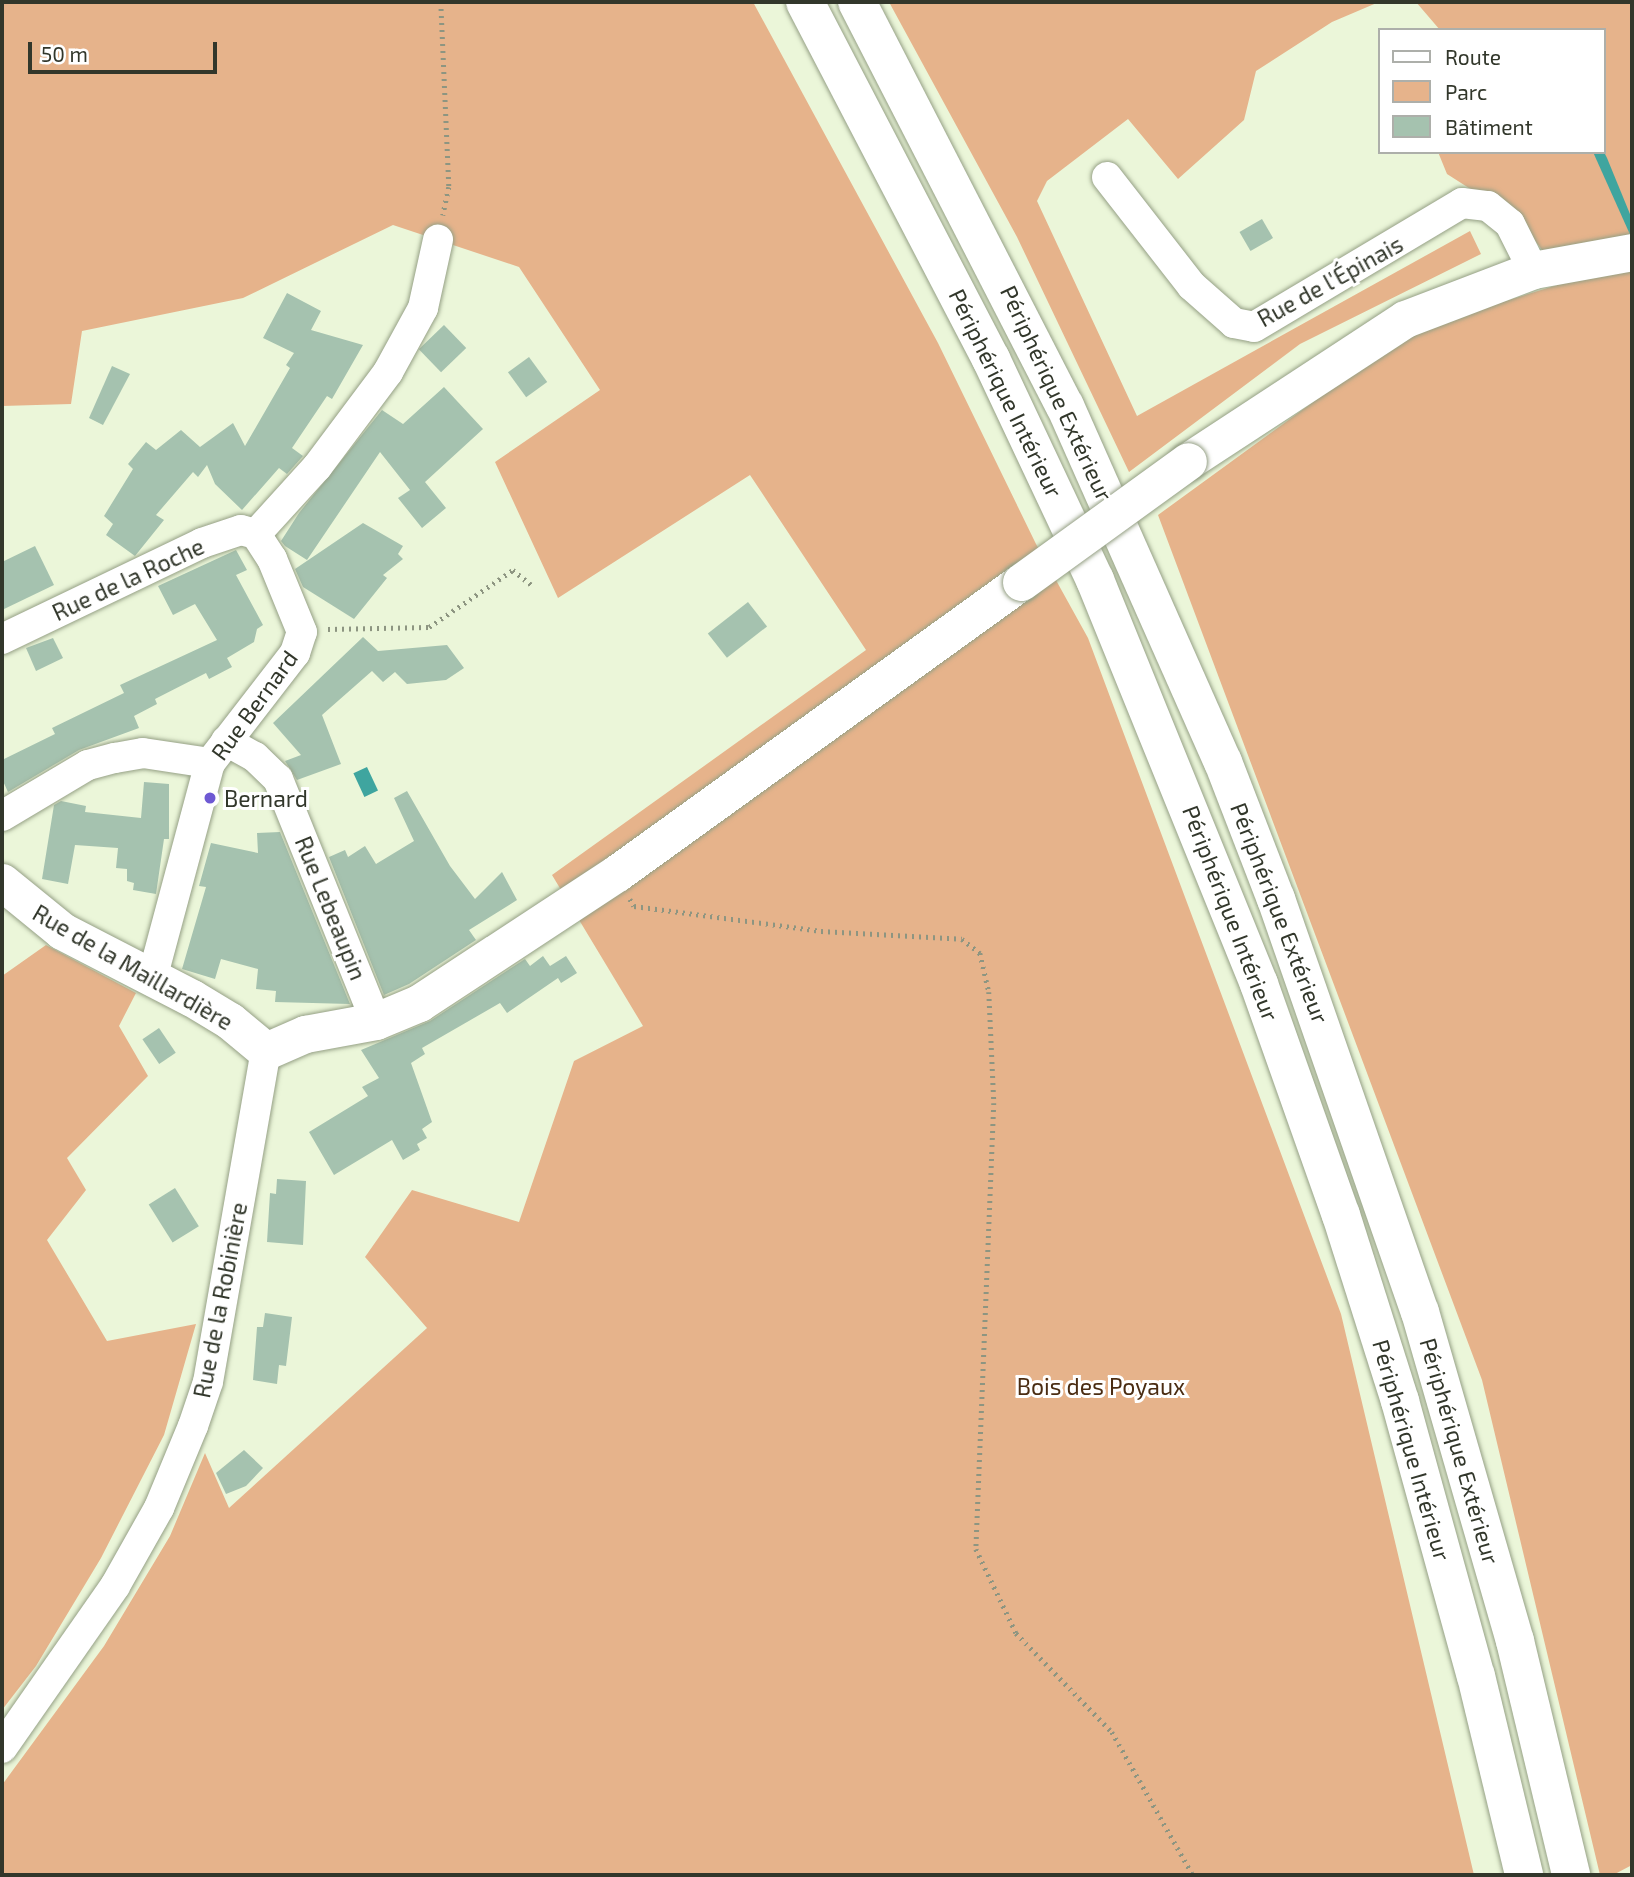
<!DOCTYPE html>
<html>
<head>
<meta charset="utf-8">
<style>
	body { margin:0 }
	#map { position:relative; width:1634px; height:1877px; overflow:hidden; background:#ebf6d9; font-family:"Exo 2",sans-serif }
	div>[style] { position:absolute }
	.green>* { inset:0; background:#e6b38b }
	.water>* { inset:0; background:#3fa59f; transform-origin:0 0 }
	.building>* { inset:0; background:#a5c2af; transform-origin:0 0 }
	.path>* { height:4.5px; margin-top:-2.25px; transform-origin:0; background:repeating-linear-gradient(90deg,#8d9581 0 2px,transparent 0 7px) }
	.roads { filter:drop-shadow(0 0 2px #95a085) drop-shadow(0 0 2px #95a085) }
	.minor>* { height:30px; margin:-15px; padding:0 15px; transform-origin:15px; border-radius:15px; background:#fff }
	.tertiary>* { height:37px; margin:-18.5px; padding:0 18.5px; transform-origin:18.5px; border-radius:18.5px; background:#fff }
	.trunk>* { height:38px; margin:-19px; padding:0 19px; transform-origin:19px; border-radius:19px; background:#fff }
	.bridges { filter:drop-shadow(0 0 2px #95a085) drop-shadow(0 0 2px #95a085) }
	.tertiary-bridge>* { height:37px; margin:-18.5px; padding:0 18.5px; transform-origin:18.5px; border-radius:18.5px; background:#fff }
	.dots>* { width:19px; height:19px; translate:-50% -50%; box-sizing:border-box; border:4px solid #fff; border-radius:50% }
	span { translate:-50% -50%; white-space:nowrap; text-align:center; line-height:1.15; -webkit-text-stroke:6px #fff; paint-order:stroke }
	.street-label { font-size:23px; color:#32372b }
	.poi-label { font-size:23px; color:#32372b }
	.left { translate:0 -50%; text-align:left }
	.park-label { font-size:23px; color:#4a2c12 }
	.frame { position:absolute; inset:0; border:4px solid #32372b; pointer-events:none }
	.legend { position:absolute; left:1378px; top:28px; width:228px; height:126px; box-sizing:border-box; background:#fff; border:2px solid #adafaa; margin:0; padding:9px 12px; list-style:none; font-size:21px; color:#32372b }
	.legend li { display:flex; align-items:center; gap:14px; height:35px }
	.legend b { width:35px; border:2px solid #adafaa }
	.scale { position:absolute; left:28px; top:42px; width:189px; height:32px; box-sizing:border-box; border:4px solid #32372b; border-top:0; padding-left:9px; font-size:21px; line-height:24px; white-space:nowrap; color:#32372b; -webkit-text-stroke:5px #fff; paint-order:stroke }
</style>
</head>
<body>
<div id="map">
	<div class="green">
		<div style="clip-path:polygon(2px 2px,753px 2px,938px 343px,1036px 544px,1088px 638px,1341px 1314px,1474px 1875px,2px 1875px,2px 1785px,104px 1646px,170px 1536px,205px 1453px,229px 1508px,427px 1328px,365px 1257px,412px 1190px,519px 1222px,574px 1061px,643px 1026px,552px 875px,866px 650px,750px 475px,558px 598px,495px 462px,600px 390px,519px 267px,393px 225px,243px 298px,82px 331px,71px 404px,2px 406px)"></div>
		<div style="clip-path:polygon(889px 2px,1379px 2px,1332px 22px,1256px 71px,1244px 120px,1178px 179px,1128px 119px,1047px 181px,1037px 201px,1137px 416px,1470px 231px,1481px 254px,1300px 344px,1129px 472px,1017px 237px)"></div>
		<div style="clip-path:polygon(1416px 2px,1632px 2px,1632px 1865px,1613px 1875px,1600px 1875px,1482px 1380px,1158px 515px,1412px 330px,1567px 282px,1519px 220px,1447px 174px,1438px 152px,1604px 152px,1604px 30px,1440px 30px)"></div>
		<div style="clip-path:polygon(46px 945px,136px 993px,119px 1026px,148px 1076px,67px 1158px,86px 1190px,47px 1240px,107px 1341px,196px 1324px,164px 1435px,101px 1558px,36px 1666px,2px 1710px,2px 976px)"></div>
	</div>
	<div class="water">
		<div style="clip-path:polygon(1593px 152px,1604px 152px,1607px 158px,1632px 219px,1632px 239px)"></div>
		<div style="left:367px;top:767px;width:26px;height:15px;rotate:65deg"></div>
	</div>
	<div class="building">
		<div style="left:1262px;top:219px;width:22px;height:26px;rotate:60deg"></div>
		<div style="clip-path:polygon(287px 293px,321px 311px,311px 330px,363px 345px,332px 399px,327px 396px,292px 448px,303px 456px,287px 474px,279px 468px,242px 510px,215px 484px,207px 465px,198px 477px,193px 472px,156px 515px,164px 520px,135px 556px,106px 535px,113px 524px,104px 516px,133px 469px,128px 464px,146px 442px,156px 450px,181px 430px,200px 447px,233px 423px,245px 446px,290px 368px,286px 365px,294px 353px,263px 338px)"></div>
		<div style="left:444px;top:325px;width:32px;height:35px;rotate:46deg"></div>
		<div style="left:529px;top:357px;width:31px;height:26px;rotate:54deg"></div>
		<div style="clip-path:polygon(112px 366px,130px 374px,103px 425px,89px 418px)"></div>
		<div style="clip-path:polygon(444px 387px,483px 429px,425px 482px,446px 508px,422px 528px,398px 498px,410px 490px,380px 452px,307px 560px,285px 546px,281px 541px,299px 513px,382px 410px,403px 424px)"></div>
		<div style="clip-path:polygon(363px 523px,403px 546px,398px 554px,403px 559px,383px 575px,387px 578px,354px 619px,303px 587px,295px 569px)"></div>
		<div style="clip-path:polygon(35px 546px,54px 585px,2px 610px,2px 562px)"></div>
		<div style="clip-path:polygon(236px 550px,247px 570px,236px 575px,263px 625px,257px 629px,254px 642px,227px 658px,232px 667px,209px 679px,206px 673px,155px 699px,157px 704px,134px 716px,139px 728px,79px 750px,8px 792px,2px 779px,2px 760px,55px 734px,52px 728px,124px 693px,120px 685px,217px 640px,195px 604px,173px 615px,158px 586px)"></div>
		<div style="left:748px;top:602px;width:31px;height:51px;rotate:52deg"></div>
		<div style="clip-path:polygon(363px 637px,378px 651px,447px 645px,464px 668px,446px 680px,407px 684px,395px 672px,383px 682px,372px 671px,322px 715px,341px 764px,297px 780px,285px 761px,301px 755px,273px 723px)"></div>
		<div style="clip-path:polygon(53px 638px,63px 658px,36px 671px,26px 648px)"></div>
		<div style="clip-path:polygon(144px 782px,169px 784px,169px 839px,164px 839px,156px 894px,133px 890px,134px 883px,127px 881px,127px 869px,116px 868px,118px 848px,75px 845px,68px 884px,42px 879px,54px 805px,61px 801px,86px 806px,85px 812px,141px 818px)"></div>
		<div style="clip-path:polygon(407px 791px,450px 866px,475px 899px,502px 872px,517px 900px,469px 930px,476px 940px,409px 984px,384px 995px,329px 857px,345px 850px,348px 857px,365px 846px,376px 864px,414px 841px,394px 798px)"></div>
		<div style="clip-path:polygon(280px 832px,282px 837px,350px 1004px,275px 1002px,276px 991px,256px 989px,258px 969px,221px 959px,215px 979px,182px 969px,206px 887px,199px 886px,211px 843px,258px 853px,257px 833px)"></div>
		<div style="clip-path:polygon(543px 956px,550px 966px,566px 956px,577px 973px,561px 983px,558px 978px,507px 1013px,500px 1003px,422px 1048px,425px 1054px,411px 1063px,432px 1122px,422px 1129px,427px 1138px,417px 1144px,420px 1150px,403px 1160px,392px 1140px,334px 1175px,309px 1132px,368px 1096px,362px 1087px,379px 1078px,361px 1050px,430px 1021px,525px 959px,530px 966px)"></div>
		<div style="left:159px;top:1028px;width:30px;height:20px;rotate:56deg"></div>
		<div style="clip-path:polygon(277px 1179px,306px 1181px,303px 1245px,267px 1242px,270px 1193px,276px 1194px)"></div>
		<div style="left:175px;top:1188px;width:45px;height:31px;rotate:58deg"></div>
		<div style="clip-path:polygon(265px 1313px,292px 1317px,286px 1366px,279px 1365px,277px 1384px,253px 1380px,257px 1327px,263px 1327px)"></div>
		<div style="clip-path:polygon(244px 1450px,263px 1468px,246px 1486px,226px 1494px,216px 1473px)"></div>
	</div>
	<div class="path">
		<div style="left:441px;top:2px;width:185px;rotate:87.5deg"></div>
		<div style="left:449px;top:187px;width:29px;rotate:102deg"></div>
		<div style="left:328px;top:629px;width:101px;rotate:-1.1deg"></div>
		<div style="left:429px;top:627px;width:102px;rotate:-34.2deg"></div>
		<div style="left:513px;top:570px;width:26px;rotate:39deg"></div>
		<div style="left:630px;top:899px;width:8px;rotate:60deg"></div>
		<div style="left:634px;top:906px;width:189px;rotate:7.6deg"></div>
		<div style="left:821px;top:931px;width:141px;rotate:3.2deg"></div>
		<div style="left:962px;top:939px;width:23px;rotate:38deg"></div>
		<div style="left:980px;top:953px;width:40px;rotate:77deg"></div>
		<div style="left:989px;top:992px;width:111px;rotate:87.4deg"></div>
		<div style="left:994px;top:1103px;width:446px;rotate:92.3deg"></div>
		<div style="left:976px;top:1549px;width:93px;rotate:64.5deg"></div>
		<div style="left:1016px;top:1633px;width:138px;rotate:45.9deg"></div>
		<div style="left:1112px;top:1732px;width:164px;rotate:60.5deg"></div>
	</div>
	<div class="roads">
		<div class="minor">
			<div style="left:1107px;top:177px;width:138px;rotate:52.1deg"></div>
			<div style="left:1192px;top:286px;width:56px;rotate:41.4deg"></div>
			<div style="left:1234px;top:323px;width:20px;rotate:11deg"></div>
			<div style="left:1254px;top:327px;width:242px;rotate:-30.8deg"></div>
			<div style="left:1462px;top:203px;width:26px;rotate:7deg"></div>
			<div style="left:1488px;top:206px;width:28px;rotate:39deg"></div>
			<div style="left:1510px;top:224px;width:51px;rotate:63.4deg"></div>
			<div style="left:256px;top:534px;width:91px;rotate:-47.7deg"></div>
			<div style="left:317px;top:467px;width:119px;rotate:-53.2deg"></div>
			<div style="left:388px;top:372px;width:73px;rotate:-61.3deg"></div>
			<div style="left:423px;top:308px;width:70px;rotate:-77.6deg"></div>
			<div style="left:2px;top:639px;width:222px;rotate:-25.6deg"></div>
			<div style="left:202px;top:543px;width:41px;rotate:-18.4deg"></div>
			<div style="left:241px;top:530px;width:16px;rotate:15deg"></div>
			<div style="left:226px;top:741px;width:33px;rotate:29deg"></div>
			<div style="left:255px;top:757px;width:32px;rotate:44deg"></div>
			<div style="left:278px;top:779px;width:261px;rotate:68deg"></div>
			<div style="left:2px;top:816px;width:100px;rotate:-30.7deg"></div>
			<div style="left:88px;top:765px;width:28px;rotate:-15deg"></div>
			<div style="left:115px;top:758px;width:28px;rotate:-10deg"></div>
			<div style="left:143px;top:753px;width:68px;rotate:8.5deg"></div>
			<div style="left:152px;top:979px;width:224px;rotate:-75deg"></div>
			<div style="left:210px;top:763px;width:139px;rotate:-52.3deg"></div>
			<div style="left:295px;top:653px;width:22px;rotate:-72deg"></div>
			<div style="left:302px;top:632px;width:79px;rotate:-112.3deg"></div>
			<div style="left:272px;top:559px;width:30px;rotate:-123deg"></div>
			<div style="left:2px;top:1748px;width:198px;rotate:-55.1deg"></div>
			<div style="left:115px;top:1586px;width:90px;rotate:-60.6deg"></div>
			<div style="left:159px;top:1508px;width:89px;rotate:-67.5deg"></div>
			<div style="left:193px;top:1426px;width:46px;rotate:-71.2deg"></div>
			<div style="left:208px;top:1382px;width:336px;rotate:-80.1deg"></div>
		</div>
		<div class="tertiary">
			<div style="left:1188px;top:461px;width:259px;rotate:-33.2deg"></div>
			<div style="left:1405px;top:319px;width:137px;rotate:-20.9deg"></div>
			<div style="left:1533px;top:270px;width:101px;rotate:-10.3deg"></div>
			<div style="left:2px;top:882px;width:77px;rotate:39.2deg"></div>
			<div style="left:62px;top:931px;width:146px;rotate:27.3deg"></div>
			<div style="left:192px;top:998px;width:44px;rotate:31.2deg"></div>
			<div style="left:230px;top:1021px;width:47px;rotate:39.8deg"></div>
			<div style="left:266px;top:1051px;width:43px;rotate:-23.6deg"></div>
			<div style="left:305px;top:1034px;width:72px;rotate:-10.4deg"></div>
			<div style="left:376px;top:1021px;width:47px;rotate:-22.7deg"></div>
			<div style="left:419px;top:1003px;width:237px;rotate:-33.3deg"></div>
			<div style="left:617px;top:873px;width:498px;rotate:-35.8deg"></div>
		</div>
		<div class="trunk">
			<div style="left:805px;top:2px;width:403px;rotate:62.5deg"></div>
			<div style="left:991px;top:359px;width:244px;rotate:64.8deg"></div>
			<div style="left:1095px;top:580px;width:436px;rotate:67.9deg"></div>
			<div style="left:1259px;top:984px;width:245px;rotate:70.5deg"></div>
			<div style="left:1341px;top:1215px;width:195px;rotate:72.4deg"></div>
			<div style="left:1400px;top:1401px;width:285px;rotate:74.6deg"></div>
			<div style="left:1476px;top:1676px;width:205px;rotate:76.4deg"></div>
			<div style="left:857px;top:2px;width:454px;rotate:62.8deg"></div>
			<div style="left:1065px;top:406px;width:389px;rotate:66.1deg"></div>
			<div style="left:1223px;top:762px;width:147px;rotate:68.9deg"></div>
			<div style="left:1276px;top:899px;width:437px;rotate:70.8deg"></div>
			<div style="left:1420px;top:1312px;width:342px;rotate:73.9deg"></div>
			<div style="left:1515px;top:1641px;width:241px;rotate:76.5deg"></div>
		</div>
	</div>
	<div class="bridges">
		<div class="tertiary-bridge">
			<div style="left:1021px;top:582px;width:206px;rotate:-35.9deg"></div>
		</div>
	</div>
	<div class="dots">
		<div style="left:210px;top:798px;background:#6e59d3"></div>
	</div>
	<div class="street-label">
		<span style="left:1330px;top:281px;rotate:-29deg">Rue de l'Épinais</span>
		<span style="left:1006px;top:393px;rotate:64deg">Périphérique Intérieur</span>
		<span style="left:1057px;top:393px;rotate:65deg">Périphérique Extérieur</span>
		<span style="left:128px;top:579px;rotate:-25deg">Rue de la Roche</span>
		<span style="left:254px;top:705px;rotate:-54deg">Rue Bernard</span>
		<span style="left:331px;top:908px;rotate:68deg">Rue Lebeaupin</span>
		<span style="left:1231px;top:913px;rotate:69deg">Périphérique Intérieur</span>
		<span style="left:1280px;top:913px;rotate:69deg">Périphérique Extérieur</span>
		<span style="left:133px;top:967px;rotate:30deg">Rue de la Maillardière</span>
		<span style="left:220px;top:1300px;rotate:-79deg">Rue de la Robinière</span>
		<span style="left:1412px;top:1450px;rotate:74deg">Périphérique Intérieur</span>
		<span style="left:1460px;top:1451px;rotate:74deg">Périphérique Extérieur</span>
	</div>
	<div class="poi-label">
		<span class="left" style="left:224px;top:798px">Bernard</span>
	</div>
	<div class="park-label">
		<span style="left:1101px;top:1386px">Bois des Poyaux</span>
	</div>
	<div class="frame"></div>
	<ul class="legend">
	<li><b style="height:9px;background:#fff"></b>Route</li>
	<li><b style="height:19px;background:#e6b38b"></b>Parc</li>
	<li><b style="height:19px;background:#a5c2af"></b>Bâtiment</li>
	</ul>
	<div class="scale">50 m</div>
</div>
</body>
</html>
